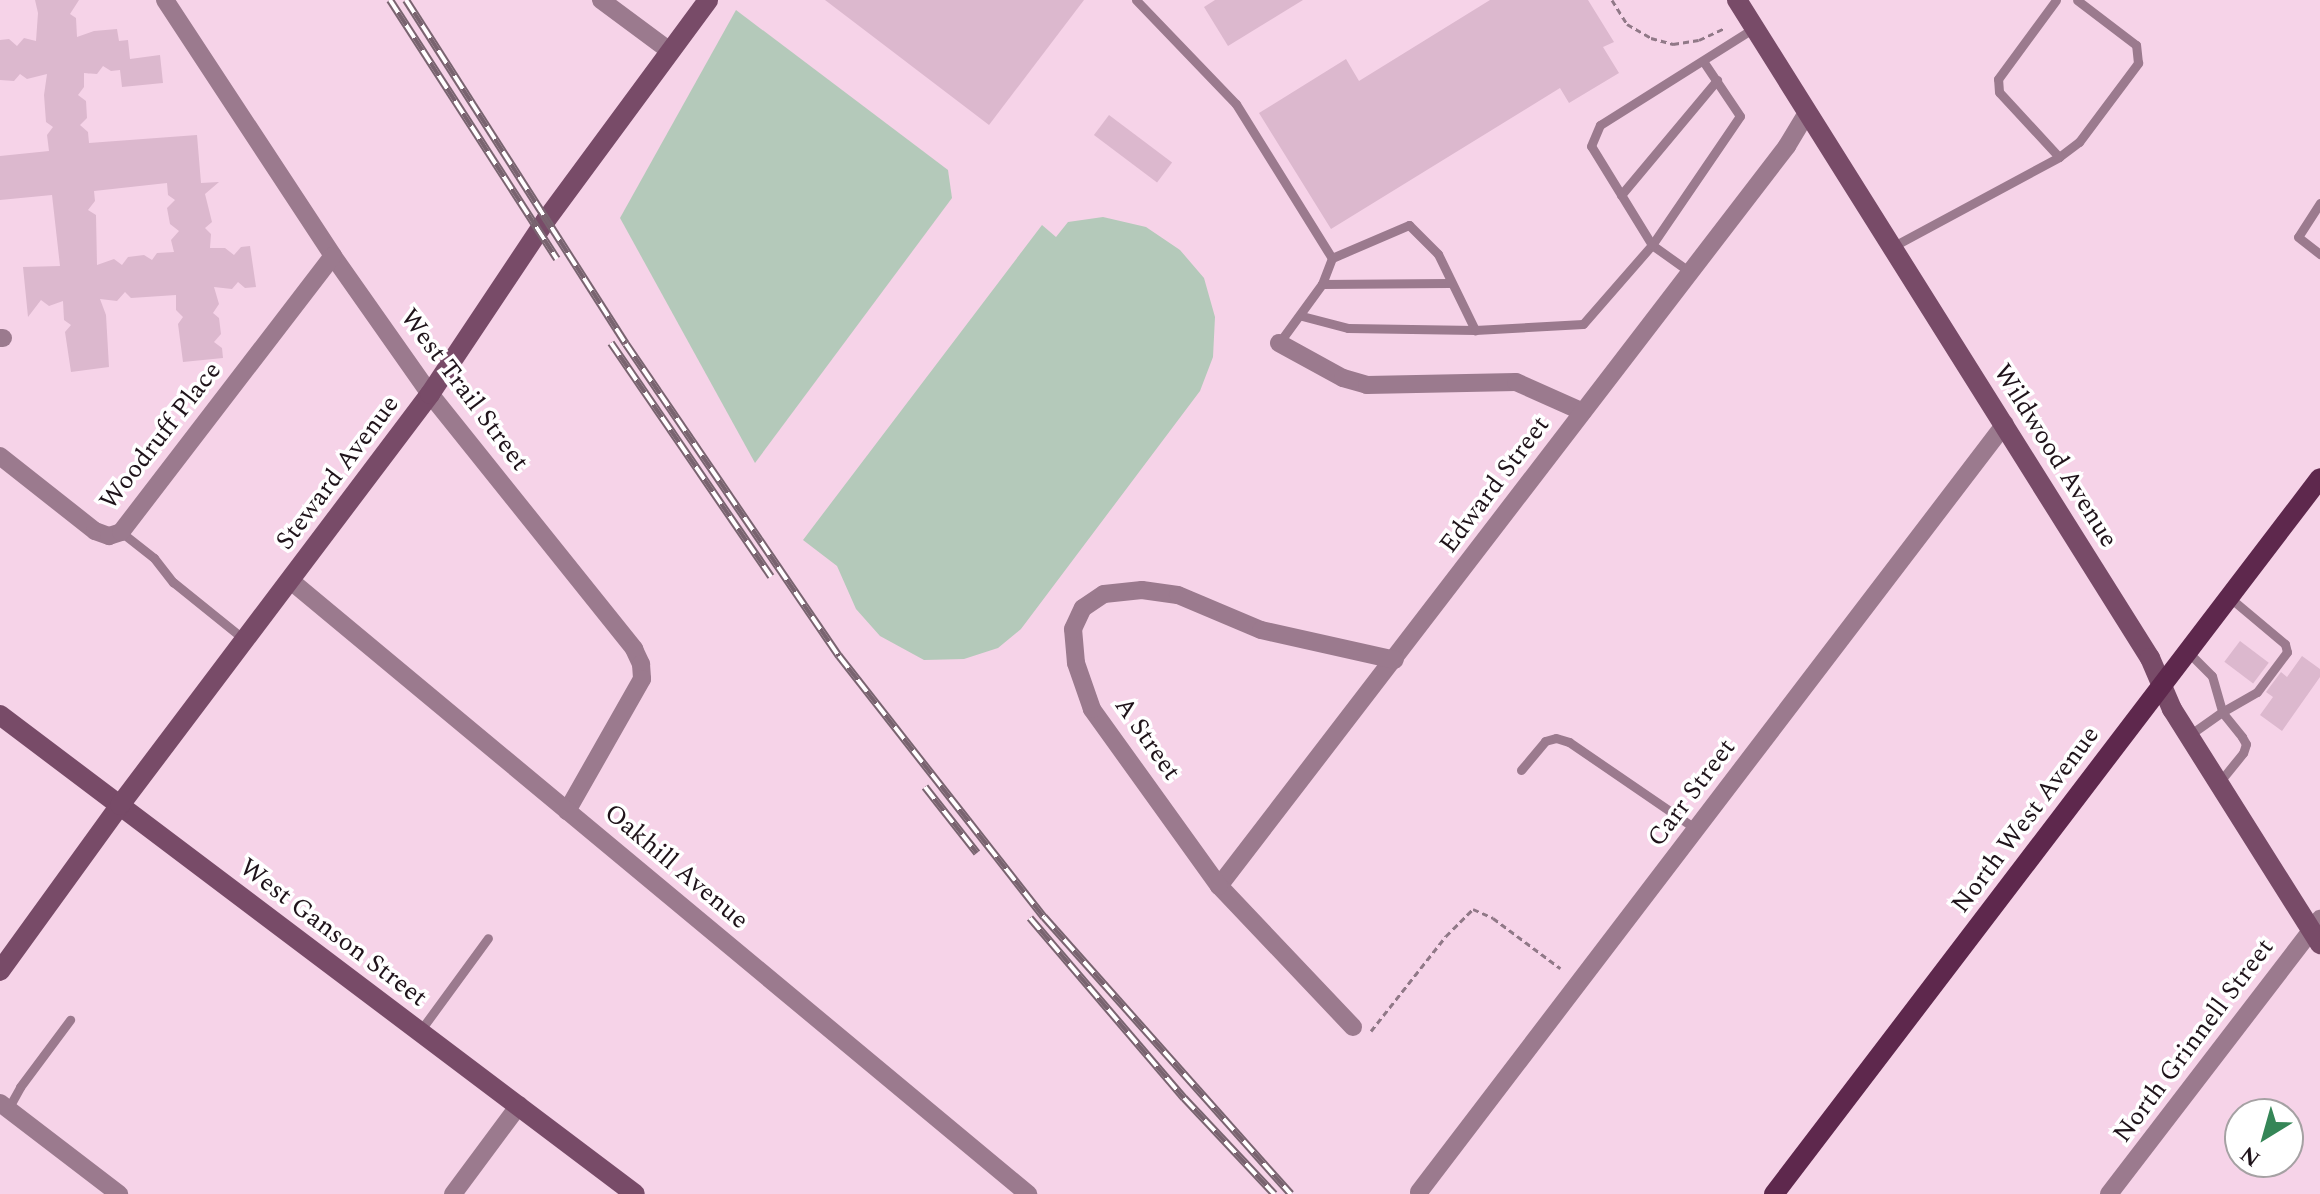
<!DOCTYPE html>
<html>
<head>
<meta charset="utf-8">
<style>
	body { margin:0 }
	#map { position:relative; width:2320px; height:1194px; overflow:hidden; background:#f6d3e8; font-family:Spectral,serif }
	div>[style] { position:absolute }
	.green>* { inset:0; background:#b4c9ba }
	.building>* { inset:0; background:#dcb8ce; transform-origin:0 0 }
	.path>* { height:3px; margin-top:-1.5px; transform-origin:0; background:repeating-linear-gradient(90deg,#907887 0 6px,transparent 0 10px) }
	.lane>* { height:9px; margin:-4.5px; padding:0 4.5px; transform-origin:4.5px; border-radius:4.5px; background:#9b7a8e }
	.street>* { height:18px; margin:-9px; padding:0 9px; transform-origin:9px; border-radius:9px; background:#9b7a8e }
	.secondary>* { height:20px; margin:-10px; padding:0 10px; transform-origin:10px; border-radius:10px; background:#784b68 }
	.primary>* { height:20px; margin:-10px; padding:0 10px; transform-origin:10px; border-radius:10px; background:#5e284d }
	.rail>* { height:8px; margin-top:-4px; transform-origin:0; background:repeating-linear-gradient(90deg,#fff 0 15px,#796470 0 30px); box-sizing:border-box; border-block:2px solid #796470 }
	span { translate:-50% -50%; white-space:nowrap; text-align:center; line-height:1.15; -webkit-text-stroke:7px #fff; paint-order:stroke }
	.street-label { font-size:26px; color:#1f131a }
	.north { position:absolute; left:2224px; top:1098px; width:80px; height:80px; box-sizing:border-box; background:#fff; border:2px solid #a5a1a3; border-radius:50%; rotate:217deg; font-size:22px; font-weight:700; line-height:32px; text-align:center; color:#1f131a }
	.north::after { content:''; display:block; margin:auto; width:28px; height:36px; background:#358657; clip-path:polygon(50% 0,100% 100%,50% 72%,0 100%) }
</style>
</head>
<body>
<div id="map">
	<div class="green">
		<div style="clip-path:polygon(736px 10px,948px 170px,952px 198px,755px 463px,620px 218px)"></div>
		<div style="clip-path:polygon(1103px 217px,1146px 227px,1180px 250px,1204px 278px,1215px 317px,1213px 357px,1200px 391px,1021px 629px,998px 648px,964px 659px,924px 660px,880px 636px,856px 609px,837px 566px,803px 540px,1042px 225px,1056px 237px,1068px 222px)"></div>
	</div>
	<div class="building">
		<div style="clip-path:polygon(evenodd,35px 0,79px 0,70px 14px,76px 18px,77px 37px,94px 31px,117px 29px,119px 41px,128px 40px,130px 59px,160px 55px,163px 83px,122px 87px,120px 70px,111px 71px,103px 66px,97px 74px,84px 73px,84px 87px,78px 95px,86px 101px,87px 118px,80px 125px,88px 132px,89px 143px,197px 135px,201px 183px,219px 182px,205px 194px,212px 222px,205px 228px,211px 234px,210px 248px,225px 248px,234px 255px,241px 247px,250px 246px,256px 287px,245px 288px,238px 282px,232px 289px,214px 287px,219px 304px,213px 313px,219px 318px,221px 334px,214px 342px,222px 348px,223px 358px,183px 362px,178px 324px,183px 317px,176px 310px,176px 295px,131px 298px,125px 292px,117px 301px,100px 299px,106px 315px,109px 367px,71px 372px,65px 332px,71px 325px,64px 320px,63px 301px,49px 306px,41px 300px,28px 317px,23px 267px,60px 266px,52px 195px,0 200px,0 156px,49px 151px,47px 135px,53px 127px,46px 122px,44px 95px,47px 74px,27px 79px,20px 74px,14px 81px,0 80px,0 40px,9px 39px,17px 46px,24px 38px,36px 41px,38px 13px,35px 0,167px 183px,168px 195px,175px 200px,167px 208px,170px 224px,179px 231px,171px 240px,174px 252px,157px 253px,152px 260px,144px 255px,128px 257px,122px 265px,114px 259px,97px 265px,96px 215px,88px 210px,95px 201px,94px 191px,167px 183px)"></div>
		<div style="clip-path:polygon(825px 0,1084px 0,989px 125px)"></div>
		<div style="clip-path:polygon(1215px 0,1303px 0,1228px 46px,1204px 7px)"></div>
		<div style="clip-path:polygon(1490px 0,1588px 0,1614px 42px,1603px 47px,1619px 73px,1569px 103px,1560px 88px,1331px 229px,1259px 113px,1346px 59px,1359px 81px)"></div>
		<div style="left:1109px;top:115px;width:79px;height:25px;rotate:37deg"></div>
		<div style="left:2240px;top:641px;width:36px;height:26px;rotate:37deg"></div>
		<div style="clip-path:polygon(2302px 656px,2320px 669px,2320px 677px,2282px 731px,2260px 715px,2273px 697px,2266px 692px,2281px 672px,2287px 677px)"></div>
	</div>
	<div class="path">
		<div style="left:1612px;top:0;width:28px;rotate:58deg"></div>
		<div style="left:1627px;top:24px;width:28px;rotate:30deg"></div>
		<div style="left:1651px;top:38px;width:23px;rotate:15deg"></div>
		<div style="left:1673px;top:44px;width:26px;rotate:-9deg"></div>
		<div style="left:1699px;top:40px;width:29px;rotate:-25deg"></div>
		<div style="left:1371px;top:1031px;width:121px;rotate:-51.7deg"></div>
		<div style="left:1446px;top:936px;width:38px;rotate:-45deg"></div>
		<div style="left:1473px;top:909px;width:22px;rotate:24deg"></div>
		<div style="left:1493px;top:918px;width:84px;rotate:36.7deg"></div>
	</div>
	<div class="lane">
		<div style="left:1136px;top:0;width:144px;rotate:46.1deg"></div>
		<div style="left:1236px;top:104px;width:181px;rotate:58.1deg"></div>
		<div style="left:1332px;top:258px;width:28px;rotate:111deg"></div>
		<div style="left:1322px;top:284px;width:73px;rotate:126.1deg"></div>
		<div style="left:2059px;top:157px;width:25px;rotate:-37deg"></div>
		<div style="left:2079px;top:142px;width:99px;rotate:-53.2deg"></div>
		<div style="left:2138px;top:63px;width:18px;rotate:-96deg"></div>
		<div style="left:2136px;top:45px;width:74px;rotate:-142.7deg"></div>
		<div style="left:1621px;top:195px;width:150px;rotate:-50.1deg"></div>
		<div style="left:2320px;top:203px;width:40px;rotate:122.9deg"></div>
		<div style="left:2298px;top:237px;width:28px;rotate:38deg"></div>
		<div style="left:1892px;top:247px;width:190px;rotate:-28.3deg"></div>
		<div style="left:2059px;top:157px;width:88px;rotate:-132.7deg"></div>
		<div style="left:1999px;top:92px;width:13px;rotate:-94deg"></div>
		<div style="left:1998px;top:79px;width:98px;rotate:-53.7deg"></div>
		<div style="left:1332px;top:258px;width:84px;rotate:-23.2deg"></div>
		<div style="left:1409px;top:225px;width:41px;rotate:45deg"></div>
		<div style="left:1438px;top:254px;width:85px;rotate:64deg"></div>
		<div style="left:1690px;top:272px;width:47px;rotate:-144.6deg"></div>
		<div style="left:1652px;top:245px;width:156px;rotate:-55.7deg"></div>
		<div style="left:1740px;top:116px;width:66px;rotate:-123.9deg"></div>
		<div style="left:1322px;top:284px;width:127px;rotate:-0.5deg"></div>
		<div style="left:1302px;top:316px;width:48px;rotate:14.6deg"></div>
		<div style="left:1348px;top:328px;width:127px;rotate:0.9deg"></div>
		<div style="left:1475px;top:330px;width:108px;rotate:-3.2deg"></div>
		<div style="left:1583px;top:324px;width:105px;rotate:-48.9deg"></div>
		<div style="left:1652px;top:245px;width:116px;rotate:-121.6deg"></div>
		<div style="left:1591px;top:146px;width:23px;rotate:-67deg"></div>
		<div style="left:1600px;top:125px;width:182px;rotate:-32.2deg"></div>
		<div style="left:121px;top:532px;width:42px;rotate:38.2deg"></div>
		<div style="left:154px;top:558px;width:31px;rotate:52deg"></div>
		<div style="left:173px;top:582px;width:92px;rotate:38.9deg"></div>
		<div style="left:2187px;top:651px;width:35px;rotate:45deg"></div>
		<div style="left:2212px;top:676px;width:37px;rotate:74deg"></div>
		<div style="left:2222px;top:712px;width:40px;rotate:-29.7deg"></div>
		<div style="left:2257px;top:692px;width:50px;rotate:-53.1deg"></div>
		<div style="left:2287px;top:652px;width:8px;rotate:-104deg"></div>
		<div style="left:2285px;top:644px;width:73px;rotate:-140deg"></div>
		<div style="left:2188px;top:736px;width:42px;rotate:-35.2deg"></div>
		<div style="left:2222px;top:712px;width:32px;rotate:51deg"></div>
		<div style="left:2242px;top:737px;width:8px;rotate:60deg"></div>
		<div style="left:2246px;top:744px;width:9px;rotate:108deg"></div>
		<div style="left:2243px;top:753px;width:36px;rotate:129deg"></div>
		<div style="left:1521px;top:770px;width:38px;rotate:-50deg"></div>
		<div style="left:1545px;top:741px;width:11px;rotate:-15deg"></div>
		<div style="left:1556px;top:738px;width:14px;rotate:17deg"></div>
		<div style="left:1569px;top:742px;width:154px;rotate:34.4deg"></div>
		<div style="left:420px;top:1031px;width:115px;rotate:-53.8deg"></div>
		<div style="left:8px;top:1109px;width:25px;rotate:-61deg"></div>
		<div style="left:20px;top:1087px;width:84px;rotate:-53.3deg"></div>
	</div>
	<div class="street">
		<div style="left:165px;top:0;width:306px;rotate:56.7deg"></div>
		<div style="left:333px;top:256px;width:169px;rotate:54.9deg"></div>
		<div style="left:430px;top:394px;width:327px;rotate:51.3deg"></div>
		<div style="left:634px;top:649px;width:17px;rotate:65deg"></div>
		<div style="left:641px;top:664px;width:15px;rotate:86deg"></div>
		<div style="left:642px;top:679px;width:152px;rotate:119.6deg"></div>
		<div style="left:601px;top:0;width:86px;rotate:36.5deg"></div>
		<div style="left:0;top:338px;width:3px"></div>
		<div style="left:1279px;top:343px;width:73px;rotate:28.7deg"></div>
		<div style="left:1343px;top:378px;width:25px;rotate:16deg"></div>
		<div style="left:1367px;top:385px;width:149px;rotate:-1.2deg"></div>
		<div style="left:1516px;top:382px;width:73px;rotate:24.1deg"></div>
		<div style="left:0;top:456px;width:121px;rotate:38.3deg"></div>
		<div style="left:95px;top:531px;width:15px;rotate:20deg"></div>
		<div style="left:109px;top:536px;width:13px;rotate:-18deg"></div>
		<div style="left:121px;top:532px;width:348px;rotate:-52.5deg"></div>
		<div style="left:291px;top:581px;width:959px;rotate:39.75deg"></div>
		<div style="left:1219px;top:886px;width:933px;rotate:-52.49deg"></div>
		<div style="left:1787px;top:146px;width:39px;rotate:-59deg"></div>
		<div style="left:1353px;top:1027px;width:195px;rotate:-133.5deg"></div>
		<div style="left:1219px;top:886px;width:218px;rotate:-125.7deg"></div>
		<div style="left:1092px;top:709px;width:49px;rotate:-109.2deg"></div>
		<div style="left:1076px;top:663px;width:34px;rotate:-95deg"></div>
		<div style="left:1073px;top:629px;width:23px;rotate:-65deg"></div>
		<div style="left:1083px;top:608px;width:25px;rotate:-34deg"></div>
		<div style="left:1104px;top:594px;width:38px;rotate:-6deg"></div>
		<div style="left:1142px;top:590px;width:36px;rotate:8deg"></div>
		<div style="left:1178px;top:595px;width:90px;rotate:22.9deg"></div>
		<div style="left:1261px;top:630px;width:137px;rotate:12.6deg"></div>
		<div style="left:0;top:1103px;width:150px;rotate:37.4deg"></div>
		<div style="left:1419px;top:1192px;width:966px;rotate:-52.66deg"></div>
		<div style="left:453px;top:1194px;width:111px;rotate:-53.4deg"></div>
		<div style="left:2109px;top:1194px;width:347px;rotate:-52.5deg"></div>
	</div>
	<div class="secondary">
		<div style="left:1737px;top:0;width:777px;rotate:57.89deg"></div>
		<div style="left:2150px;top:658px;width:56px;rotate:66.7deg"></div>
		<div style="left:2172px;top:709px;width:278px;rotate:57.8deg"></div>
		<div style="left:0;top:715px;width:795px;rotate:37.03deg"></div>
		<div style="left:0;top:971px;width:205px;rotate:-54.1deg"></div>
		<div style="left:120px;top:805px;width:515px;rotate:-52.97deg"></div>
		<div style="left:430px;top:394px;width:209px;rotate:-56.3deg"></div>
		<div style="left:546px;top:220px;width:273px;rotate:-53.6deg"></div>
	</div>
	<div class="primary">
		<div style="left:1774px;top:1194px;width:900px;rotate:-52.67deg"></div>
	</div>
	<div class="rail">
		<div style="left:390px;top:0;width:308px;rotate:57.2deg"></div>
		<div style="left:406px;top:0;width:408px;rotate:57.4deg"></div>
		<div style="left:626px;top:344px;width:378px;rotate:55.7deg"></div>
		<div style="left:839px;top:656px;width:332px;rotate:51.9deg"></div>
		<div style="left:1044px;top:917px;width:371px;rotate:48.3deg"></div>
		<div style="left:611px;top:343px;width:283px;rotate:55.6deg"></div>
		<div style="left:925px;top:787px;width:84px;rotate:51.8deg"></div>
		<div style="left:1030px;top:918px;width:237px;rotate:49.5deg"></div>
		<div style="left:1184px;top:1098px;width:132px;rotate:46.8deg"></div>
	</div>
	<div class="street-label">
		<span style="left:464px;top:390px;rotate:53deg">West Trail Street</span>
		<span style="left:161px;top:436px;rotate:-52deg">Woodruff Place</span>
		<span style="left:2055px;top:456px;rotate:58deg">Wildwood Avenue</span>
		<span style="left:338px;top:473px;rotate:-53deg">Steward Avenue</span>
		<span style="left:1495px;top:485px;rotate:-53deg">Edward Street</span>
		<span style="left:1147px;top:739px;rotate:55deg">A Street</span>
		<span style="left:1692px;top:793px;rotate:-53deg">Carr Street</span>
		<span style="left:2026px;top:820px;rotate:-53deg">North West Avenue</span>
		<span style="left:676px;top:867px;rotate:40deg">Oakhill Avenue</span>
		<span style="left:333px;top:933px;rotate:37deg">West Ganson Street</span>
		<span style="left:2194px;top:1041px;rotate:-53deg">North Grinnell Street</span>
	</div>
	<div class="north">N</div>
</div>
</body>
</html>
